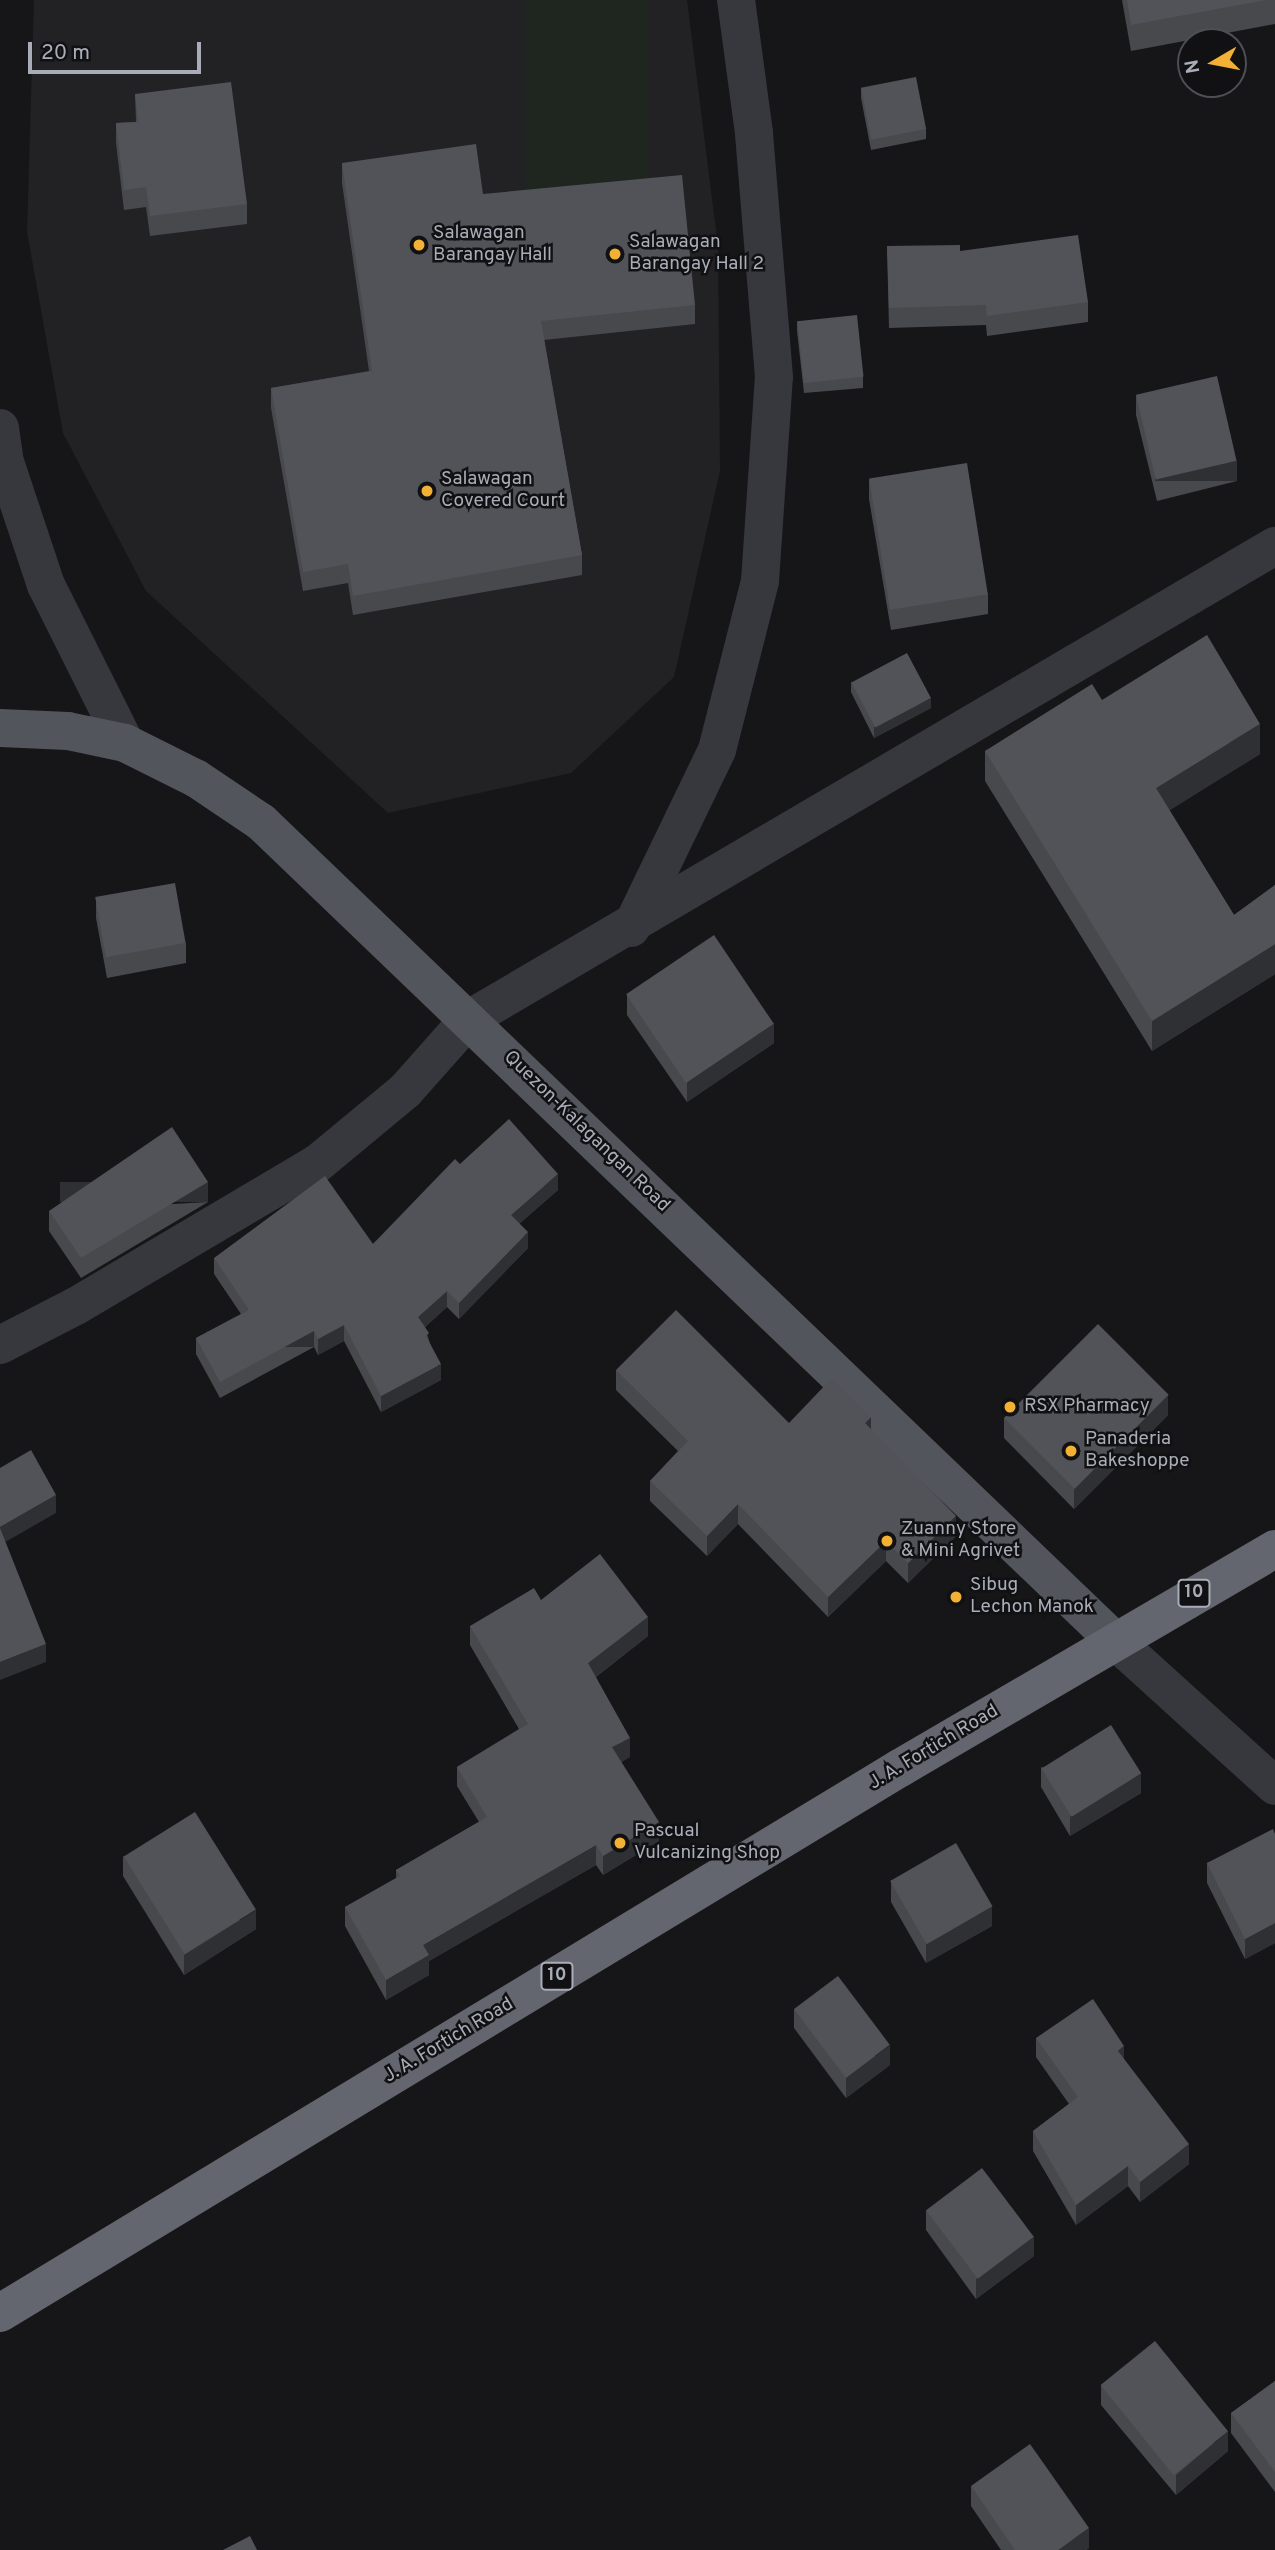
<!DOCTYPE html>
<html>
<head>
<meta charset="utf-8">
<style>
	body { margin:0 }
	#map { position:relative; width:1275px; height:2550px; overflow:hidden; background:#161618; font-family:Overpass,sans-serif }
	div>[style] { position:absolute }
	.built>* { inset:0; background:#222225 }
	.green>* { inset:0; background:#1e261f; transform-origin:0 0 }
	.minor>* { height:38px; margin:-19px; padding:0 19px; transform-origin:19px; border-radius:19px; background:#37383d }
	.major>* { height:38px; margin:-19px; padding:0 19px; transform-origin:19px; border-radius:19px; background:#53555c }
	.highway>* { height:38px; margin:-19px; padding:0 19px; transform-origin:19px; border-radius:19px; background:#63666e }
	.wall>* { inset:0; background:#47494d }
	.shaded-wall>* { inset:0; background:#2f3033; transform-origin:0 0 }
	.building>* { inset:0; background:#525359; transform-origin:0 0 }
	.dots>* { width:19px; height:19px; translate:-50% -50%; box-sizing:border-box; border:4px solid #111113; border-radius:50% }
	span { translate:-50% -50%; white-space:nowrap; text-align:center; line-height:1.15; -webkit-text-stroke:5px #111113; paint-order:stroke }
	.shield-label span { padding:2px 5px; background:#111113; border:2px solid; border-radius:5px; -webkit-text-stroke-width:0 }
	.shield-label { font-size:18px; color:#a8adb8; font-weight:700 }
	.poi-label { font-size:19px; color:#a8adb8 }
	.left { translate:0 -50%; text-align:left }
	.street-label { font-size:19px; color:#a8adb8 }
	.north { position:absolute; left:1177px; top:28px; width:70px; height:70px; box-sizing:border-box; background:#111113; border:2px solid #4d4f55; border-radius:50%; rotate:260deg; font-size:19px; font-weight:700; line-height:28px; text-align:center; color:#a8adb8 }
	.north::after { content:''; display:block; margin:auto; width:24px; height:32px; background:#f2b134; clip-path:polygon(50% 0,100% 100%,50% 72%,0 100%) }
	.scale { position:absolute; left:28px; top:42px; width:173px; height:32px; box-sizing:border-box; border:4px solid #a8adb8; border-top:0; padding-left:9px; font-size:21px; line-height:24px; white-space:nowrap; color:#a8adb8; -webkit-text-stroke:5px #111113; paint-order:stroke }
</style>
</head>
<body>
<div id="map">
	<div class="built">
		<div style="clip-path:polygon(34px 0,687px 0,718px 246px,720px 471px,674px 677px,571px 773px,388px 813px,146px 591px,63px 433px,27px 232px)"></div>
	</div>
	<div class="green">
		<div style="left:526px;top:0;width:122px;height:193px"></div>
	</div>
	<div class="minor">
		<div style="left:0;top:428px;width:34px;rotate:82deg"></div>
		<div style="left:5px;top:462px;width:130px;rotate:71.6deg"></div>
		<div style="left:46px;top:585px;width:177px;rotate:63.4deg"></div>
		<div style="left:631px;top:928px;width:198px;rotate:-64.2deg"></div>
		<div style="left:717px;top:750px;width:174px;rotate:-75.7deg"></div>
		<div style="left:760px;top:581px;width:204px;rotate:-86.1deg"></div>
		<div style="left:774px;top:377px;width:245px;rotate:-94.7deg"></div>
		<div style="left:754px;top:133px;width:134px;rotate:-97.7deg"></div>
		<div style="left:0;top:1345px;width:85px;rotate:-27.2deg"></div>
		<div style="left:76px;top:1306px;width:281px;rotate:-30.6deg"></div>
		<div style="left:318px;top:1163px;width:113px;rotate:-39.6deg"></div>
		<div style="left:405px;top:1091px;width:96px;rotate:-48.4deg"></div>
		<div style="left:469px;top:1019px;width:935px;rotate:-30.41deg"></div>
		<div style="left:1114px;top:1640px;width:217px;rotate:42.2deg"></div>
	</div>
	<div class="major">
		<div style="left:0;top:728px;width:68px;rotate:2.5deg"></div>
		<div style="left:68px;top:731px;width:58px;rotate:11.9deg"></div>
		<div style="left:125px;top:743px;width:80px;rotate:26.6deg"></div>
		<div style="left:197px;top:779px;width:77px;rotate:33.9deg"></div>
		<div style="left:261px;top:822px;width:1182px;rotate:43.8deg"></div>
	</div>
	<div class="highway">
		<div style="left:0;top:2313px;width:1052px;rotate:-31.2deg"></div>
		<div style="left:900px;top:1768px;width:434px;rotate:-30.3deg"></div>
	</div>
	<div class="wall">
		<div style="clip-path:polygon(1122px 0,1275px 0,1275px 24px,1131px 51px)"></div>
		<div style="clip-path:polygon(861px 88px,926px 129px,926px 139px,871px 150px,861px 98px)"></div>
		<div style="clip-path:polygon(135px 94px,247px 204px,247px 224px,150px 236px,146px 207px,124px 210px,116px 143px,116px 123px,136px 122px)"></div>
		<div style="clip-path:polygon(342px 163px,483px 194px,695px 305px,695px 324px,544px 340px,582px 555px,582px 575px,353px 615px,348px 583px,303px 591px,271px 408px,271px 388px,369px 371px,342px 183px)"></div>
		<div style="clip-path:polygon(887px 246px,960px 251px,1088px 302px,1088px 322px,987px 336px,986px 325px,889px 328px)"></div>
		<div style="clip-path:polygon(797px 321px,863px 377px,863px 388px,804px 393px,797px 331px)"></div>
		<div style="clip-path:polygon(1136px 395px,1237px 481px,1157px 501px,1136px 415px)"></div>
		<div style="clip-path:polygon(869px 479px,988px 594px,988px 614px,891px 630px,869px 499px)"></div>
		<div style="clip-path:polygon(851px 682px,931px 708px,874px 738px,851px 692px)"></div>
		<div style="clip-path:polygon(1102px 700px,1260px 754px,1169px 810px,1234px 915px,1275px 885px,1275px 974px,1152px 1051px,985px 781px,985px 751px)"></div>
		<div style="clip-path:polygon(96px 899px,186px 943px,186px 963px,107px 978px,96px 918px)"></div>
		<div style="clip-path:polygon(627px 995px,774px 1043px,687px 1102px,627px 1015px)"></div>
		<div style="clip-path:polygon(460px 1164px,558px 1190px,519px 1224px,528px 1248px,459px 1319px,447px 1307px,425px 1327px,441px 1380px,381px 1412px,344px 1341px,318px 1355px,314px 1347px,220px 1398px,196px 1354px,196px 1338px,241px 1314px,214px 1274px,214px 1258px,373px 1244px)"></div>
		<div style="clip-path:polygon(208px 1202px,81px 1278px,49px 1231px,49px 1211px)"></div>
		<div style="clip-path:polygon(616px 1370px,789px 1423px,871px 1429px,956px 1536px,908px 1583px,886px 1561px,828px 1617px,738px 1524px,707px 1556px,650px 1501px,650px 1481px,678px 1451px,616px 1390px)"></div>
		<div style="clip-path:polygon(1168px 1415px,1074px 1509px,1004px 1438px,1004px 1418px)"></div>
		<div style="clip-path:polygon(541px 1600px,648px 1636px,596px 1677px,630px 1757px,621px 1762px,659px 1841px,603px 1875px,596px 1865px,429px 1961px,429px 1975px,386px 2000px,345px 1926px,345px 1907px,396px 1878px,396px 1870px,479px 1822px,457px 1786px,457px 1767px,519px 1729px,470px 1645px,470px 1626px)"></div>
		<div style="clip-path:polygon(1041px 1767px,1141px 1793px,1070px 1836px,1041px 1787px)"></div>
		<div style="clip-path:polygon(1275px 1834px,1275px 1943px,1245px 1959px,1207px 1883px,1207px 1863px)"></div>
		<div style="clip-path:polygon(123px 1856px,256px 1929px,184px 1975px,123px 1876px)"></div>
		<div style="clip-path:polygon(891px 1882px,992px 1926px,926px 1963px,891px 1902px)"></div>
		<div style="clip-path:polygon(794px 2009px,890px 2065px,846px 2098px,794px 2028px)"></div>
		<div style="clip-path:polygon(1036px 2038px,1124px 2059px,1189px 2164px,1140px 2202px,1128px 2186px,1076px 2225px,1033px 2151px,1033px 2131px,1069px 2104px,1036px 2057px)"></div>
		<div style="clip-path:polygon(926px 2210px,1034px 2256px,976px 2299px,926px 2230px)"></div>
		<div style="clip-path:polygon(1275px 2381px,1275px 2492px,1231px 2433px,1231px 2413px)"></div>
		<div style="clip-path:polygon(1101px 2385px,1228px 2451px,1176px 2495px,1101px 2405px)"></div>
		<div style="clip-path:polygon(971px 2486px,1089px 2548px,1086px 2550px,1001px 2550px,971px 2506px)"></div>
	</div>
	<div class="shaded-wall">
		<div style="left:1237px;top:461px;width:20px;height:82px;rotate:90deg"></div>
		<div style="clip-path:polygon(931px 698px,931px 708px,874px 738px,874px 727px)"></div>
		<div style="clip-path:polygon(1260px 724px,1260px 754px,1156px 819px,1156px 788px)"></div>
		<div style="clip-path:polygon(1275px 944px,1275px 974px,1152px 1051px,1152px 1021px)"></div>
		<div style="clip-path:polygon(774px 1023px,774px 1043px,687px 1102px,687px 1082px)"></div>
		<div style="clip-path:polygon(558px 1174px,558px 1190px,511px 1231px,511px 1215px)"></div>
		<div style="left:208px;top:1182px;width:20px;height:148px;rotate:90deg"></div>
		<div style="clip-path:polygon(528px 1232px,528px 1248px,459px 1319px,459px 1303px)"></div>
		<div style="clip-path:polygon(447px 1291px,447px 1307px,418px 1333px,418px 1317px)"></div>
		<div style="clip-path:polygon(344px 1325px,344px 1341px,318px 1355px,318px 1339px)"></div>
		<div style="left:314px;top:1331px;width:16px;height:107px;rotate:90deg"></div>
		<div style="clip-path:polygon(441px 1364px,441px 1380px,381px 1412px,381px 1396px)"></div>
		<div style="clip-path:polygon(1168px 1395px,1168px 1415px,1074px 1509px,1074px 1489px)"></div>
		<div style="clip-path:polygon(871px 1417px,871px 1437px,865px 1423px)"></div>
		<div style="clip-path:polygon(56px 1495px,56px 1513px,0 1545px,0 1527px)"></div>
		<div style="clip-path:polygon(738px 1504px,738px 1524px,707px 1556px,707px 1536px)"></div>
		<div style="clip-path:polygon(956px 1516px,956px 1536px,908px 1583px,908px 1563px)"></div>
		<div style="clip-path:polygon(886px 1541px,886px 1561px,828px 1617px,828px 1597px)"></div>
		<div style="clip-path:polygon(648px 1617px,648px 1636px,588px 1683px,588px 1663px)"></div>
		<div style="clip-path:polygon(46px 1644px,46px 1662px,0 1680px,0 1662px)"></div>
		<div style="clip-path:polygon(630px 1738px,630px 1757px,612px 1767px,612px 1747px)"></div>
		<div style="clip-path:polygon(1141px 1773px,1141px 1793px,1070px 1836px,1070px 1816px)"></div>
		<div style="clip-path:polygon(659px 1822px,659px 1841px,603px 1875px,603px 1856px)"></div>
		<div style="clip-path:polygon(596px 1845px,596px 1865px,429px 1961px,429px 1975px,386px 2000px,386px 1980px,423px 1945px)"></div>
		<div style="clip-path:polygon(992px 1906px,992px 1926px,926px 1963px,926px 1943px)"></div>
		<div style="clip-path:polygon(256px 1910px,256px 1929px,184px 1975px,184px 1955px)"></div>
		<div style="clip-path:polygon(1275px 1923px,1275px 1943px,1245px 1959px,1245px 1939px)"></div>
		<div style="clip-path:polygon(890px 2045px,890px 2065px,846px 2098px,846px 2078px)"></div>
		<div style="clip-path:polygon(1124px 2046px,1124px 2066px,1118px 2051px)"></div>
		<div style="clip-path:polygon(1189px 2144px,1189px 2164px,1140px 2202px,1140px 2182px)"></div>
		<div style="clip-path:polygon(1128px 2166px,1128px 2186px,1076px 2225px,1076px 2205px)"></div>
		<div style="clip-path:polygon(1034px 2236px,1034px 2256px,976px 2299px,976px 2279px)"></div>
		<div style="clip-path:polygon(1228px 2431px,1228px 2451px,1176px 2495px,1176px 2475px)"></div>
		<div style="clip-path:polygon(1089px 2528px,1089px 2548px,1086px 2550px,1058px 2550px)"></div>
	</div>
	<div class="building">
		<div style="clip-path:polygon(1127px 0,1266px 0,1131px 25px)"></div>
		<div style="left:916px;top:77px;width:53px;height:56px;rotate:79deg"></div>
		<div style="clip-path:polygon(231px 82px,247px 204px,150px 216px,146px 187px,124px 190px,116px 123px,138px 122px,135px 94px)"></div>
		<div style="clip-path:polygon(476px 144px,483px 194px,682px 175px,695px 305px,541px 321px,582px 555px,353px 596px,348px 564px,303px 572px,271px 388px,372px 371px,342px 163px)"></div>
		<div style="clip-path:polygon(1078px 235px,1088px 302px,987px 316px,986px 305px,889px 308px,887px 246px,960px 245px,960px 251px)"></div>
		<div style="left:857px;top:315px;width:62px;height:60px;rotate:84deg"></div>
		<div style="left:1217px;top:376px;width:87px;height:83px;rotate:77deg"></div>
		<div style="left:967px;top:463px;width:133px;height:99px;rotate:81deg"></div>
		<div style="clip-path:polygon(1207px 635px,1260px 724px,1156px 788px,1234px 915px,1275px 885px,1275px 944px,1152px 1021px,985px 751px,1092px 684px,1102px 700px)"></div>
		<div style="left:907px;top:653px;width:51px;height:63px;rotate:62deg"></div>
		<div style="left:175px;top:883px;width:61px;height:81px;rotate:80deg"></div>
		<div style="left:714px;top:935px;width:107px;height:106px;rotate:56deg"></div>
		<div style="clip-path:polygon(509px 1119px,558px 1174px,511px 1215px,528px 1232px,459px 1303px,447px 1291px,418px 1317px,429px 1333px,426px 1336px,441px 1364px,381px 1396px,344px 1325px,318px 1339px,314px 1331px,220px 1382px,196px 1338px,249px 1310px,214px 1258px,325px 1176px,373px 1244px,455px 1159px,460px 1164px)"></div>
		<div style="clip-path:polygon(172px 1127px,208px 1182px,81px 1258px,49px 1211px)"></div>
		<div style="clip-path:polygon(676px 1310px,789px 1423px,831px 1379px,871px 1417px,865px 1423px,956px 1516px,908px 1563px,886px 1541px,828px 1597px,738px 1504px,707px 1536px,650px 1481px,688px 1441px,616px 1370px)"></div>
		<div style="left:1098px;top:1324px;width:100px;height:133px;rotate:45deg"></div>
		<div style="clip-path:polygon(31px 1450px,56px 1495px,0 1527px,0 1468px)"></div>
		<div style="clip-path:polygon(0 1528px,46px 1644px,0 1662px)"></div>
		<div style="clip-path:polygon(600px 1554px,648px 1617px,588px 1663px,630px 1738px,612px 1747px,659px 1822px,603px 1856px,596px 1845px,423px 1945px,429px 1955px,386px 1980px,345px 1907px,400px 1876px,396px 1870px,487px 1817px,457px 1767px,528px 1724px,470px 1626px,534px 1588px,541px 1600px)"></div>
		<div style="left:1111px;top:1725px;width:57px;height:82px;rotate:58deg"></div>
		<div style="left:195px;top:1812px;width:115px;height:84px;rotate:58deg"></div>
		<div style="clip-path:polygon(1273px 1829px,1275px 1834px,1275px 1923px,1245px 1939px,1207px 1863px)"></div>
		<div style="left:956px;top:1843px;width:73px;height:76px;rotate:60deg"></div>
		<div style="left:838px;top:1976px;width:86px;height:55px;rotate:53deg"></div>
		<div style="clip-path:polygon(1093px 1999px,1124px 2046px,1118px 2051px,1189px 2144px,1140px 2182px,1128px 2166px,1076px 2205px,1033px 2131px,1078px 2097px,1036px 2038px)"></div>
		<div style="left:982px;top:2168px;width:86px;height:70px;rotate:53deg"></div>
		<div style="left:1155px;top:2341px;width:116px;height:70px;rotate:51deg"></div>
		<div style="clip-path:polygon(1275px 2381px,1275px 2472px,1231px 2413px)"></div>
		<div style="clip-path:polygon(1030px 2444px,1089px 2528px,1058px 2550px,1015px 2550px,971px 2486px)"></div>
		<div style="clip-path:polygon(250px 2536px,257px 2550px,223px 2550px)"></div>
	</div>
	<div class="dots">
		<div style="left:419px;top:245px;background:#f2b134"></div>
		<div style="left:615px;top:254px;background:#f2b134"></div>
		<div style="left:427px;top:491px;background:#f2b134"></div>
		<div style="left:1010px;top:1407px;background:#f2b134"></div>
		<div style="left:1071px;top:1451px;background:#f2b134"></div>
		<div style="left:887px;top:1541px;background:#f2b134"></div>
		<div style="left:956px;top:1597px;background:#f2b134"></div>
		<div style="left:620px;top:1843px;background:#f2b134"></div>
	</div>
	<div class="shield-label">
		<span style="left:1194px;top:1593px">10</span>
		<span style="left:557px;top:1976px">10</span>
	</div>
	<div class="poi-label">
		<span class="left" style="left:433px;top:245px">Salawagan<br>Barangay Hall</span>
		<span class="left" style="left:629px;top:254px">Salawagan<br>Barangay Hall 2</span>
		<span class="left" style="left:441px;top:491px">Salawagan<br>Covered Court</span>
		<span class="left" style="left:1024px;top:1407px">RSX Pharmacy</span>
		<span class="left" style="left:1085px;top:1451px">Panaderia<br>Bakeshoppe</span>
		<span class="left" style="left:901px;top:1541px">Zuanny Store<br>&amp; Mini Agrivet</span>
		<span class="left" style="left:970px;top:1597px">Sibug<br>Lechon Manok</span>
		<span class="left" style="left:634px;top:1843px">Pascual<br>Vulcanizing Shop</span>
	</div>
	<div class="street-label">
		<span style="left:586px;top:1132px;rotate:44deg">Quezon-Kalagangan Road</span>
		<span style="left:934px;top:1748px;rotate:-31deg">J. A. Fortich Road</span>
		<span style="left:449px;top:2041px;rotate:-31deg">J. A. Fortich Road</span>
	</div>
	<div class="north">N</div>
	<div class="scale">20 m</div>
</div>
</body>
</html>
